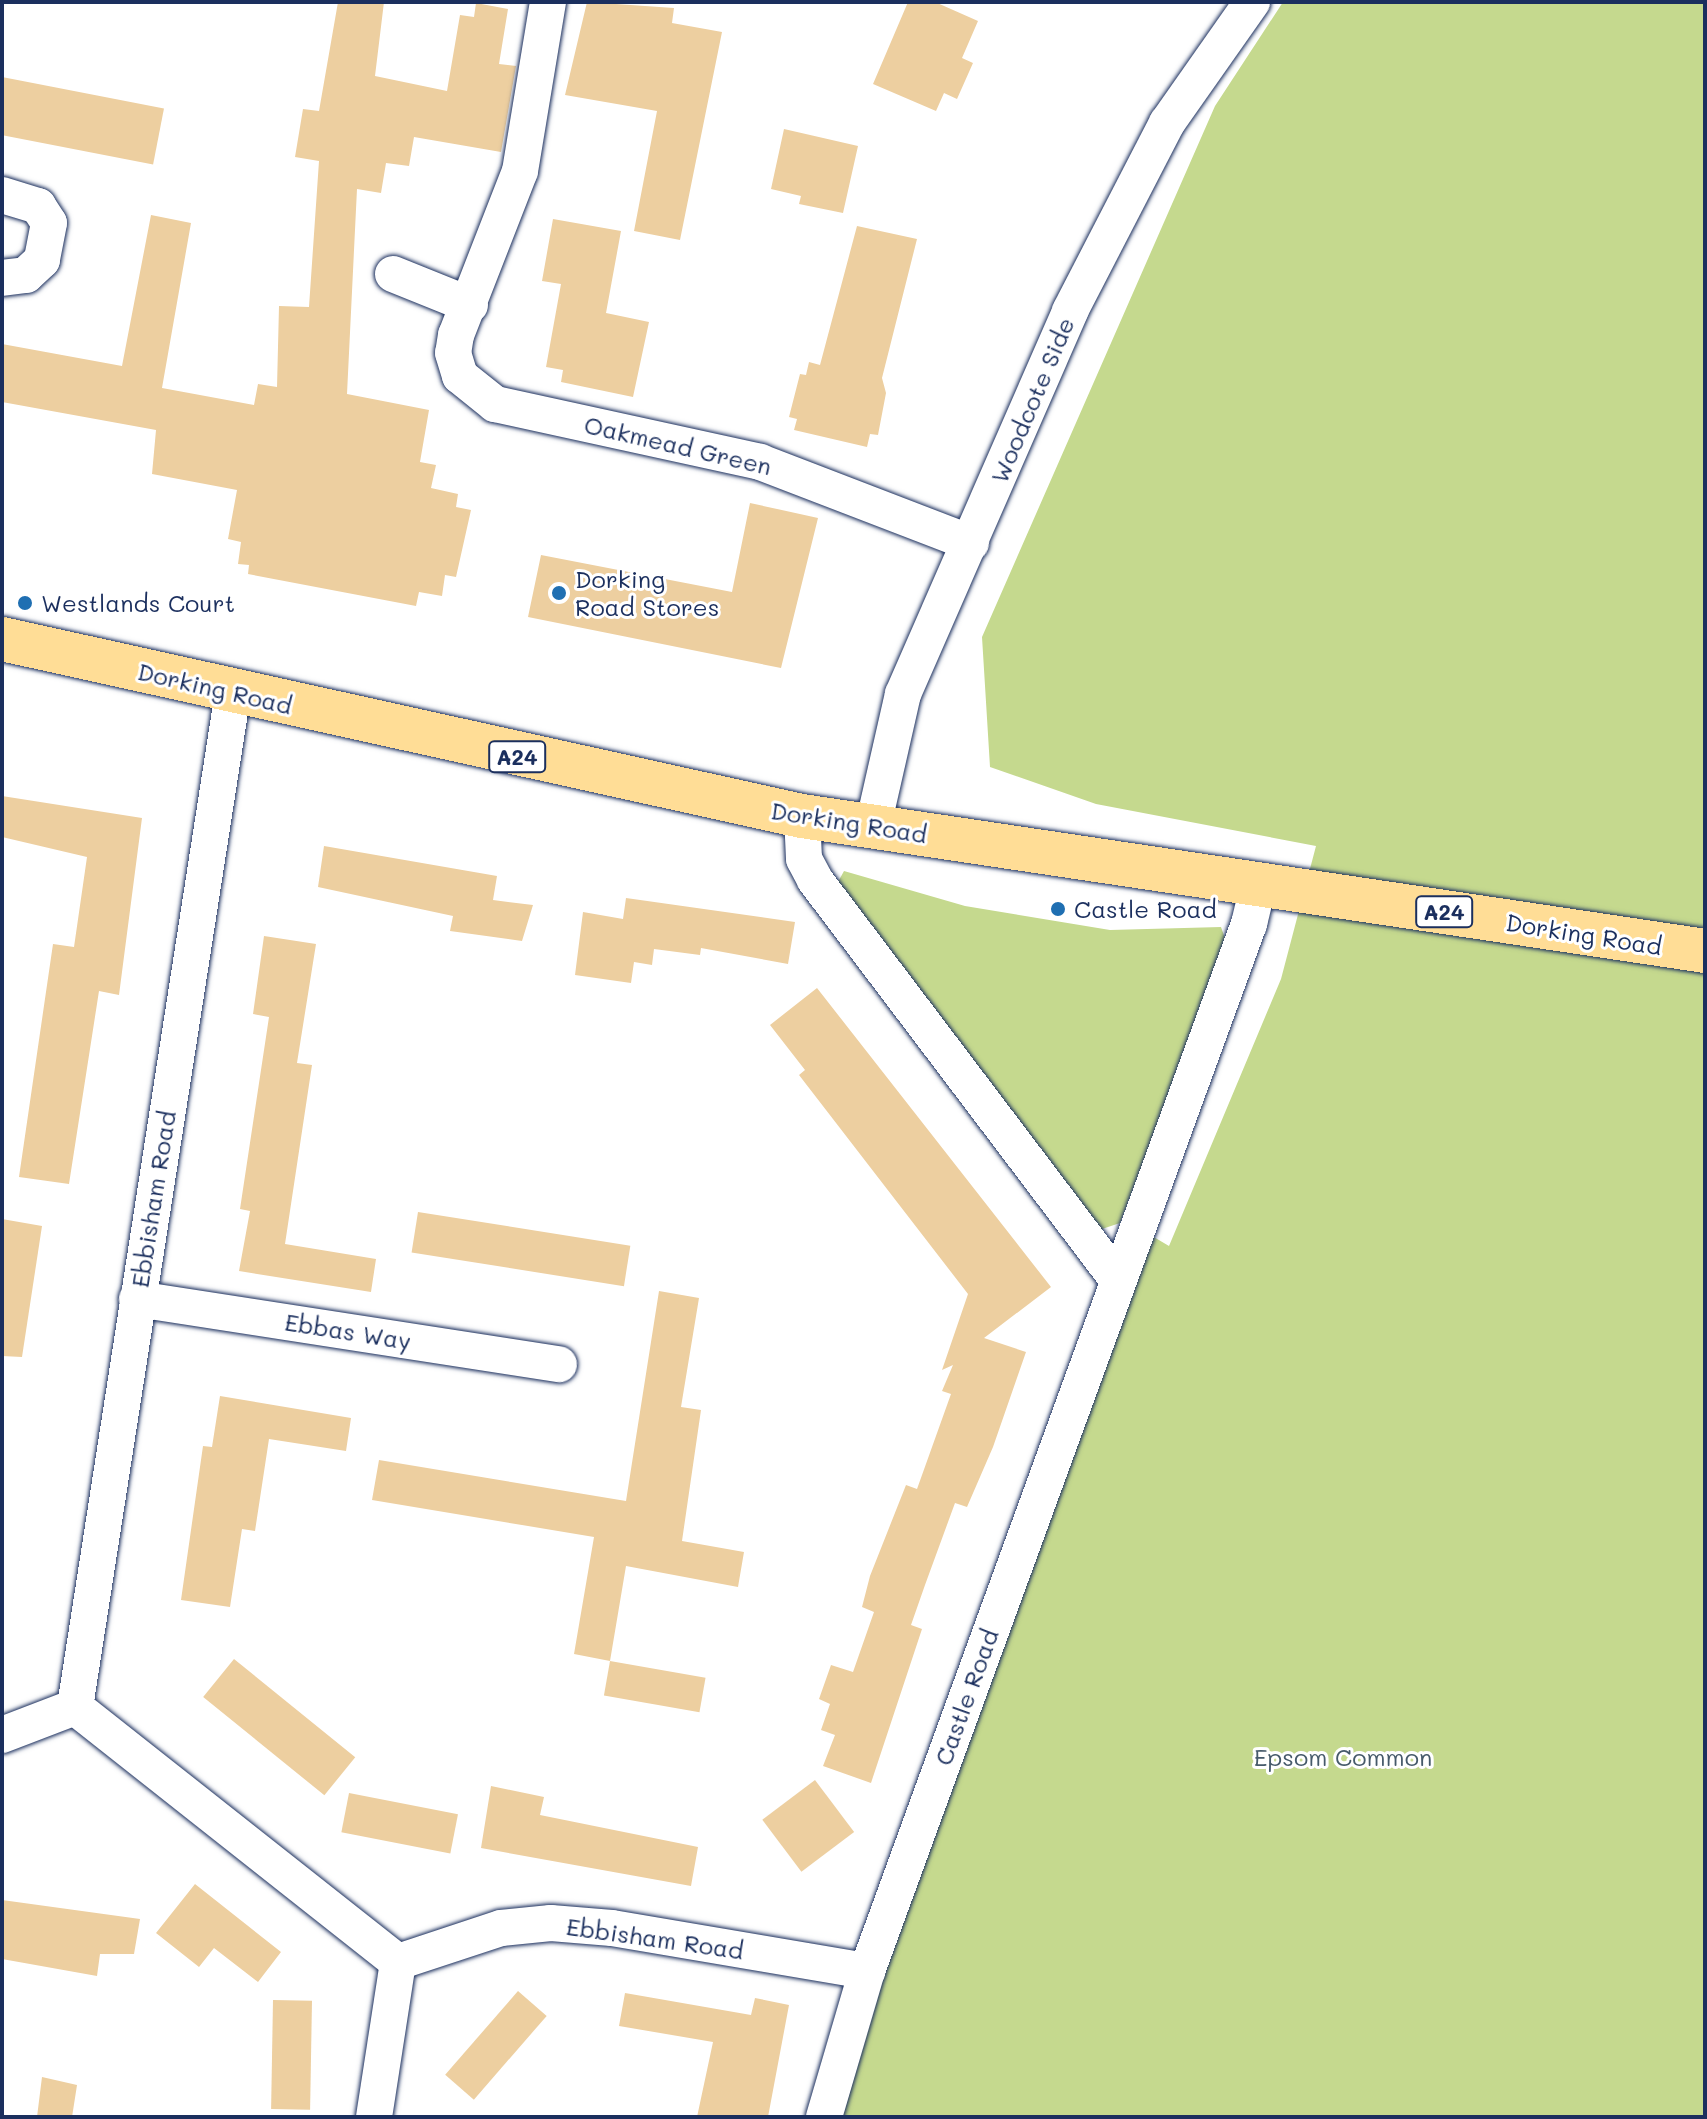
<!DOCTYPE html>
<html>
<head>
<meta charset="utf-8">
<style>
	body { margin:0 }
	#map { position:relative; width:1707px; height:2119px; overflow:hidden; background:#fff; font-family:Mali,sans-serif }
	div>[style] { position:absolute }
	.green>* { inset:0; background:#c5d98e }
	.building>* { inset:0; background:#edcfa0; transform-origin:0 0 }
	.roads { filter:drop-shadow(0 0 2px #1b2f5e) drop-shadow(0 0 2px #1b2f5e) }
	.minor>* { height:36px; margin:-18px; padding:0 18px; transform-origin:18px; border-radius:18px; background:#fff }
	.trunk>* { height:44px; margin:-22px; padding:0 22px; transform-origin:22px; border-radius:22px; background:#ffdd96 }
	.dots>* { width:22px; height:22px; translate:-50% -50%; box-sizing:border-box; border:4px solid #fff; border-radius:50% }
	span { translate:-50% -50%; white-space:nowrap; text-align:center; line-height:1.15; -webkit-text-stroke:6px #fff; paint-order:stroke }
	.shield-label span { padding:2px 6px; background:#fff; border:2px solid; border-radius:6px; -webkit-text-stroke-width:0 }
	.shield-label { font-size:22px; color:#1b2f5e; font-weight:700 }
	.street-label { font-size:24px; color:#1b2f5e }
	.poi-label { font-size:24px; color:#1b2f5e }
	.left { translate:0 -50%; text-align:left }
	.park-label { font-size:24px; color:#465a6a }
	.frame { position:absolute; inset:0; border:4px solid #1b2f5e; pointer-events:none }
</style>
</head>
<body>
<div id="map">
	<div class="green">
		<div style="clip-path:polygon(1283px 2px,1705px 2px,1705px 2117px,843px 2117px,879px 1983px,1147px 1233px,1169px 1246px,1281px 979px,1316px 846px,1096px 804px,990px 767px,982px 637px,1215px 106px)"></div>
		<div style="clip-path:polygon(844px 871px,965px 906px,1110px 930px,1221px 927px,1227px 944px,1120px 1223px,1099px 1230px,838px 882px)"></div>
	</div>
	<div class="building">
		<div style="clip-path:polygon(338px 2px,384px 2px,375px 76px,447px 91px,460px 15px,474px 17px,476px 3px,508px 9px,499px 64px,516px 66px,501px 152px,414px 137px,409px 166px,386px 163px,381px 193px,357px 189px,347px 394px,429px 410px,420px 462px,436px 465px,431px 488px,458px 494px,456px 507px,471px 510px,456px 577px,445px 575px,442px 596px,419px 592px,416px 606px,248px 574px,249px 565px,238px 564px,241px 542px,228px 539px,237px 490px,152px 474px,156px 430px,2px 402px,2px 344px,122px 366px,151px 215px,191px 223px,162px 388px,254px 405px,258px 384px,277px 387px,279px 306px,309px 307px,319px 161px,295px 157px,303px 109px,319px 111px)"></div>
		<div style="clip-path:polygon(587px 2px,674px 8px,672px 23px,722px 32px,680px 240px,634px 231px,657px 111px,565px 95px)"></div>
		<div style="clip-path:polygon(908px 2px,935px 2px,978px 21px,962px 58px,973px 63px,957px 99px,944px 93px,936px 111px,873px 84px)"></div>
		<div style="left:2px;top:77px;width:165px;height:57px;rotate:11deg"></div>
		<div style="clip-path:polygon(784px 129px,858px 146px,843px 213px,799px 204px,801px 196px,771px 189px)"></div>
		<div style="clip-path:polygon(553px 219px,621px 231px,606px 313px,649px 322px,633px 397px,561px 382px,563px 370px,546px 367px,561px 284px,542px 281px)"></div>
		<div style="clip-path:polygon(857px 226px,917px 239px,882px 378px,886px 393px,878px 435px,870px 434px,867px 447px,794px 430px,797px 419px,789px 417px,800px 374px,806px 375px,809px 362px,820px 365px)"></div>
		<div style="clip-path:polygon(750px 503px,818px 518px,781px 668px,528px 617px,541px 555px,732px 592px)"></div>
		<div style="clip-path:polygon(2px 796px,142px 818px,119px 995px,99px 991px,69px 1184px,19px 1177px,53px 944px,74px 947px,87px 857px,2px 837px)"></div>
		<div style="clip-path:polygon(324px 846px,497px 876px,493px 900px,533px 905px,522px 941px,450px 931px,453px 916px,318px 887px)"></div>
		<div style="clip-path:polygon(626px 898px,795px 922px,788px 964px,701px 948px,700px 955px,654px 949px,652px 965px,634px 962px,631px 983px,575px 975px,583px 912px,623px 919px)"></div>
		<div style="clip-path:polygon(264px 936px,316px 944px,297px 1063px,312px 1065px,285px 1244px,376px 1259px,371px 1292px,239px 1271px,250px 1211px,240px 1209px,269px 1017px,253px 1014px)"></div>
		<div style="clip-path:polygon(817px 988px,1051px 1287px,984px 1338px,1026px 1352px,993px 1447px,967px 1507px,955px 1503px,925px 1585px,911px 1625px,922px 1629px,871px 1783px,823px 1766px,835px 1735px,821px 1730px,830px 1704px,819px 1699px,831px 1665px,853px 1672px,874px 1612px,862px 1607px,870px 1576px,906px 1485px,917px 1489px,951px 1394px,942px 1391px,953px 1365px,942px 1370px,968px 1294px,799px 1075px,805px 1070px,770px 1025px)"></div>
		<div style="left:418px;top:1212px;width:215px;height:41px;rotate:9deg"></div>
		<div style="clip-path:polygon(2px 1219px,42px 1226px,22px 1357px,2px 1356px)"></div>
		<div style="clip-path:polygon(659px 1291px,699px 1298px,681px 1407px,701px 1410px,682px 1541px,744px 1552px,738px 1587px,626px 1566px,610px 1661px,574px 1654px,594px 1537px,372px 1500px,379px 1460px,626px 1501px)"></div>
		<div style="clip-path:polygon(220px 1396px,351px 1418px,346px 1451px,269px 1439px,255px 1531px,242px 1529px,230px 1607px,181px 1600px,203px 1446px,212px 1447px)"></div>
		<div style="left:234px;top:1659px;width:156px;height:49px;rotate:39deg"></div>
		<div style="left:610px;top:1661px;width:97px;height:35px;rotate:10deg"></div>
		<div style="left:815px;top:1780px;width:65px;height:66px;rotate:53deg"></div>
		<div style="clip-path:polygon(491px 1786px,544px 1797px,540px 1815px,698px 1847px,691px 1886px,481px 1848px)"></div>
		<div style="left:349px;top:1793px;width:111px;height:40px;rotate:11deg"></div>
		<div style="clip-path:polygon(195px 1884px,281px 1952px,258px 1982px,214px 1948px,199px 1967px,156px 1933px)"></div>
		<div style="clip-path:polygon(2px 1900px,140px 1919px,134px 1954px,100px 1954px,97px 1976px,2px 1959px)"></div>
		<div style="left:518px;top:1991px;width:38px;height:111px;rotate:41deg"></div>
		<div style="clip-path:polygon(625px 1993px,751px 2015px,755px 1998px,789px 2005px,768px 2117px,697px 2117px,713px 2042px,619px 2026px)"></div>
		<div style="left:273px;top:2000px;width:39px;height:109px;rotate:1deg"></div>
		<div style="clip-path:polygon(42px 2077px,77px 2085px,72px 2117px,37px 2117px)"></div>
	</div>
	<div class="roads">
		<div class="minor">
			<div style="left:548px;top:2px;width:171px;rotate:99.4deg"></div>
			<div style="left:520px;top:171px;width:176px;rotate:111.3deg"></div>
			<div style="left:456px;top:335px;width:18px;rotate:99deg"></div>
			<div style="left:453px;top:353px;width:24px;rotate:73deg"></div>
			<div style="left:460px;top:376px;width:45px;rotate:38.7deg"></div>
			<div style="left:495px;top:404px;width:271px;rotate:12.3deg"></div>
			<div style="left:760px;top:462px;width:226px;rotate:21deg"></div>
			<div style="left:2px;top:195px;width:38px;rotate:17deg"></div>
			<div style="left:38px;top:206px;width:20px;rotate:57deg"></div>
			<div style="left:49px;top:223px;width:38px;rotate:101deg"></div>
			<div style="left:42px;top:260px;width:22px;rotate:137deg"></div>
			<div style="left:26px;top:275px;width:24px;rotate:173deg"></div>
			<div style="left:393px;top:274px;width:83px;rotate:21.9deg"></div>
			<div style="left:802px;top:816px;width:43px;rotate:87.3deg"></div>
			<div style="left:804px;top:859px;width:24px;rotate:62deg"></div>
			<div style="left:815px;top:880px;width:500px;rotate:52.88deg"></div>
			<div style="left:873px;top:826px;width:135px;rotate:-77.2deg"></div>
			<div style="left:903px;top:694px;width:418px;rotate:-66.4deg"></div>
			<div style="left:1070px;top:311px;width:212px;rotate:-62.7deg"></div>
			<div style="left:1167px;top:123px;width:148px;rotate:-54.9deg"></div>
			<div style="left:137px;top:1299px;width:427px;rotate:8.8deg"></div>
			<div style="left:75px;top:1707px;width:1027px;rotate:-81.15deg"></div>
			<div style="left:75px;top:1707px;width:412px;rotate:38.3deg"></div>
			<div style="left:398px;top:1962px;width:157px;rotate:98.8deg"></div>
			<div style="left:2px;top:1735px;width:78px;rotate:-21deg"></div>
			<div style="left:398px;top:1962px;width:108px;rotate:-18.3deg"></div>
			<div style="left:501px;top:1928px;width:50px;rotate:-5.7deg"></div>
			<div style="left:551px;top:1923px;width:61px;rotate:4.7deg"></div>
			<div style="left:612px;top:1928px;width:259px;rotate:9.6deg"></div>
			<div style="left:824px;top:2117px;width:152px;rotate:-73.6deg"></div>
			<div style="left:867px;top:1971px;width:1115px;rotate:-69.96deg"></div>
			<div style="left:1249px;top:924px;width:43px;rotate:-76.6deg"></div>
		</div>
		<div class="trunk">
			<div style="left:2px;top:639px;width:819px;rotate:12.48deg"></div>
			<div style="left:802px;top:816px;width:913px;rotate:8.5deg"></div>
		</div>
	</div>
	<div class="dots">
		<div style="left:559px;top:593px;background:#1f6fb2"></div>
		<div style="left:25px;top:603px;background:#1f6fb2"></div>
		<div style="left:1058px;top:909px;background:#1f6fb2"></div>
	</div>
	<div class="shield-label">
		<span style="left:517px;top:757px">A24</span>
		<span style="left:1444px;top:912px">A24</span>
	</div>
	<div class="street-label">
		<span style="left:1032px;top:400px;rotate:-67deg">Woodcote Side</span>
		<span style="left:678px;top:445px;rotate:13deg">Oakmead Green</span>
		<span style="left:215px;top:688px;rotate:13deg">Dorking Road</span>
		<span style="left:849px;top:822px;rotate:9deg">Dorking Road</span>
		<span style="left:1584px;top:934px;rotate:9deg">Dorking Road</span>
		<span style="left:153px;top:1199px;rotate:-81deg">Ebbisham Road</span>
		<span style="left:348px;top:1331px;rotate:9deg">Ebbas Way</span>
		<span style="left:966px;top:1697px;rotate:-70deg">Castle Road</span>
		<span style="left:655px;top:1938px;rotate:8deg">Ebbisham Road</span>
	</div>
	<div class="poi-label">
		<span class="left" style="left:575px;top:593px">Dorking<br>Road Stores</span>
		<span class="left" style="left:41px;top:603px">Westlands Court</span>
		<span class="left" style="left:1074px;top:909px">Castle Road</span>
	</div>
	<div class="park-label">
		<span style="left:1343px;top:1757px">Epsom Common</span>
	</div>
	<div class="frame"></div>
</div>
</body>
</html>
